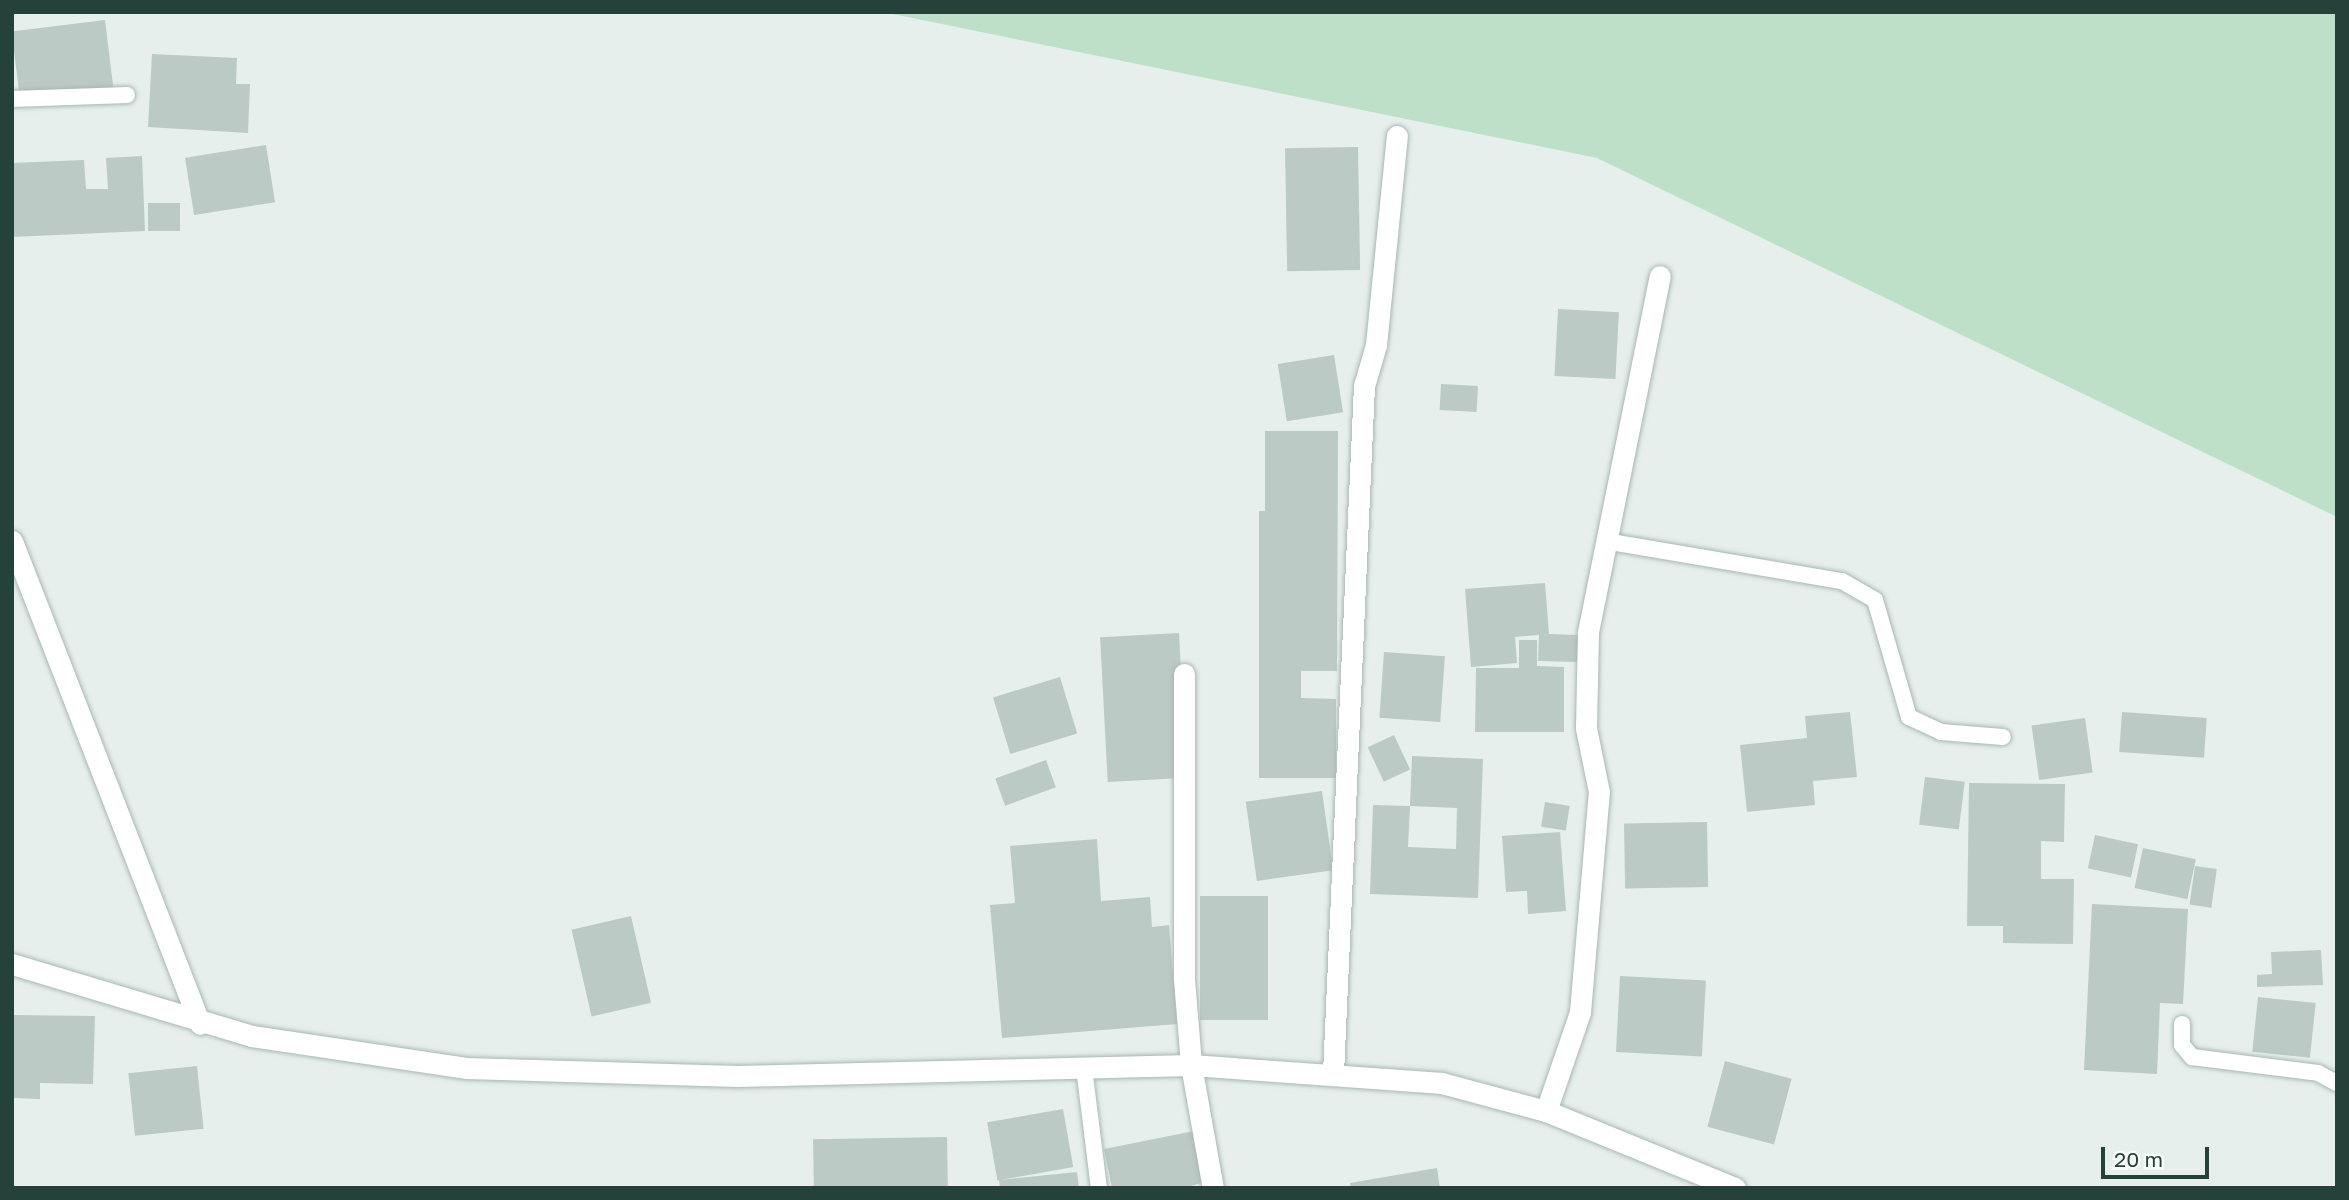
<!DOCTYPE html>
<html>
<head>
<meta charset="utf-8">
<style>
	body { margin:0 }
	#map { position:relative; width:2349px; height:1200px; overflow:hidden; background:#e6efeb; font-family:"Golos Text",sans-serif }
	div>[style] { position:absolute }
	.green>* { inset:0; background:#bfe0c8 }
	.building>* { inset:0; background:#bbcac4; transform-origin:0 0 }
	.roads { filter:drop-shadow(0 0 2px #a8b8b2) drop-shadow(0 0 2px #a8b8b2) }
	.lane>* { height:16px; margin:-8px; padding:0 8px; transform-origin:8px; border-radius:8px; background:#fff }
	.street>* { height:21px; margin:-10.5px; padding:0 10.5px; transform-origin:10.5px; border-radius:10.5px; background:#fff }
	.secondary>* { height:21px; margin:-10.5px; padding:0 10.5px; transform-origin:10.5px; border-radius:10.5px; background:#fff }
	span { translate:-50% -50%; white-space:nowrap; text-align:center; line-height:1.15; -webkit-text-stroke:6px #f7fbf9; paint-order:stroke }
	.frame { position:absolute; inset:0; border:14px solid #24423a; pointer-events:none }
	.scale { position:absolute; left:2101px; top:1147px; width:108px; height:32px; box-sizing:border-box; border:4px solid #24423a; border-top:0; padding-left:9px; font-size:21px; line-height:24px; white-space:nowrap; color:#24423a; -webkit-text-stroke:5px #f7fbf9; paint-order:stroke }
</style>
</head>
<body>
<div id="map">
	<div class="green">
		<div style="clip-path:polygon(883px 12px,2337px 12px,2337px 517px,1597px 158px)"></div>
	</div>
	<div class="building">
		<div style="left:105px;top:20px;width:72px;height:94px;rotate:83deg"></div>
		<div style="clip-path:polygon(152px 54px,237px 58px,236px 84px,250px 84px,248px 133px,148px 127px)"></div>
		<div style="left:266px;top:145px;width:58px;height:82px;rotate:81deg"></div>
		<div style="left:1358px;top:147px;width:123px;height:73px;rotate:89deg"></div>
		<div style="clip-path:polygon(142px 156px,145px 231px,12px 237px,12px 163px,84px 160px,86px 189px,108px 189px,106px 158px)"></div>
		<div style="left:148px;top:203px;width:32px;height:28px"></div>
		<div style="left:1558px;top:309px;width:61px;height:67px;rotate:3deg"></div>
		<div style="left:1334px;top:355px;width:58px;height:57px;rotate:81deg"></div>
		<div style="left:1441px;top:384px;width:37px;height:26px;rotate:3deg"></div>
		<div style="clip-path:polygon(1265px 431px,1338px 431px,1337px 671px,1301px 671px,1301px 698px,1336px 699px,1336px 778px,1259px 778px,1259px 511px,1265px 511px)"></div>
		<div style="clip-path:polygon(1545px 583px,1549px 634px,1578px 635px,1578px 662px,1538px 661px,1539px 635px,1515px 637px,1517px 663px,1471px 667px,1465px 589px)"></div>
		<div style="left:1179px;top:633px;width:145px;height:79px;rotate:87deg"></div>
		<div style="clip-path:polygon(1519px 640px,1537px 640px,1537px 666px,1564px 667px,1564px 732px,1475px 732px,1476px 668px,1519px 668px)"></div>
		<div style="left:1384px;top:652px;width:61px;height:66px;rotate:4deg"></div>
		<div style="left:1060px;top:677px;width:59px;height:70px;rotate:73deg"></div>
		<div style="clip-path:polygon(1850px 712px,1857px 777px,1813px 781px,1815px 805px,1747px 812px,1740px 745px,1807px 738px,1805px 716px)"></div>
		<div style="left:2122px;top:712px;width:85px;height:40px;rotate:4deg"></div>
		<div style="left:2085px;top:718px;width:55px;height:54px;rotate:82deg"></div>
		<div style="left:1394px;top:735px;width:38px;height:29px;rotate:65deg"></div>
		<div style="clip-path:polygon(1412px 756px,1483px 759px,1478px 898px,1370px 894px,1373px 805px,1410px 806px,1408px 847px,1456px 849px,1457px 808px,1410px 806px)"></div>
		<div style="left:1046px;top:760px;width:29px;height:54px;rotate:70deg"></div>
		<div style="left:1925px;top:777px;width:40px;height:48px;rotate:7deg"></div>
		<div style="clip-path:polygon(1969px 783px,2065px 784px,2064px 842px,2041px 841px,2041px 879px,2074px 879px,2073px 944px,2003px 943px,2003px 926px,1967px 926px)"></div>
		<div style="left:1322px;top:791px;width:80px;height:77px;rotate:82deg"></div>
		<div style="left:1545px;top:802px;width:25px;height:25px;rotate:9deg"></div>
		<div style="left:1707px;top:822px;width:65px;height:83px;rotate:89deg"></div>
		<div style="clip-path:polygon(1560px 832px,1566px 911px,1528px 914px,1527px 891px,1506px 892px,1502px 836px)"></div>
		<div style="left:2095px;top:835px;width:44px;height:34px;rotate:12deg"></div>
		<div style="clip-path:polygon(1097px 839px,1101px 901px,1150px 897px,1152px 927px,1169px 925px,1177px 1024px,1002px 1038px,990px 905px,1015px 903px,1010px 846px)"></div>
		<div style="left:2143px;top:848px;width:54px;height:41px;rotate:12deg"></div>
		<div style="left:2195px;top:866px;width:22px;height:39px;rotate:8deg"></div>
		<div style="left:1200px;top:896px;width:68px;height:124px"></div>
		<div style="clip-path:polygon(2092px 904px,2188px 909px,2183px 1004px,2160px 1003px,2157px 1074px,2084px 1070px)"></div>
		<div style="left:631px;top:916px;width:89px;height:61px;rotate:77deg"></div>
		<div style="clip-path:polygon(2321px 950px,2323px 985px,2257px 987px,2257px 975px,2272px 974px,2271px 952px)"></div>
		<div style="left:1620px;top:976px;width:86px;height:76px;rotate:3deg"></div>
		<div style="left:2258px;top:997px;width:58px;height:55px;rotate:6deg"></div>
		<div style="clip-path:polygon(12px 1015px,95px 1016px,93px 1084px,40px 1083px,40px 1099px,12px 1098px)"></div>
		<div style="left:1725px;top:1061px;width:69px;height:68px;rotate:15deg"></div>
		<div style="left:197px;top:1066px;width:63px;height:69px;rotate:84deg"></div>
		<div style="left:1063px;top:1109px;width:59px;height:77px;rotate:80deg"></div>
		<div style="clip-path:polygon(1194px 1131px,1204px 1182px,1185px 1188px,1112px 1188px,1104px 1149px)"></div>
		<div style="left:947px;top:1137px;width:51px;height:134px;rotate:89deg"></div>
		<div style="clip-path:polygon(1437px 1168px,1440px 1188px,1351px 1188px,1350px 1183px)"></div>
		<div style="clip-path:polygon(1077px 1172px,1079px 1188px,1000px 1188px,999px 1180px)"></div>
	</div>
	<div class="roads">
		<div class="lane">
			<div style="left:12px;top:99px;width:115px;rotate:-2deg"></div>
			<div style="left:1605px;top:541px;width:240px;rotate:9.6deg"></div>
			<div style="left:1842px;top:581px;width:38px;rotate:30deg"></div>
			<div style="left:1875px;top:600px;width:122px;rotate:73.8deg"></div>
			<div style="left:1909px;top:717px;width:35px;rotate:25deg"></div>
			<div style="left:1941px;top:732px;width:62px;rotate:4.6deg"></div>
			<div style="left:2182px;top:1024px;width:21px;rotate:90deg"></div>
			<div style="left:2182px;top:1045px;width:16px;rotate:50deg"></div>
			<div style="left:2192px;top:1057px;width:127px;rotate:7.2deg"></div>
			<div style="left:2318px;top:1073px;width:21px;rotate:28deg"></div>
			<div style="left:1084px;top:1068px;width:121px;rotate:82.9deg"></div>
		</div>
		<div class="street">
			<div style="left:12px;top:541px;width:518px;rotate:68.73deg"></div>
			<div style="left:1184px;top:674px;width:305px;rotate:90deg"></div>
			<div style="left:1184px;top:979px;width:86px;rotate:85.3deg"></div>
			<div style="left:1191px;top:1065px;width:125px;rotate:79.9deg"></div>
			<div style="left:1333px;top:1073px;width:688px;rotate:-87.42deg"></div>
			<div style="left:1364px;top:386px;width:43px;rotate:-73.7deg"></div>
			<div style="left:1376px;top:345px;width:210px;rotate:-84.3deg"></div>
			<div style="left:1546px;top:1111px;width:105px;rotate:-71deg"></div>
			<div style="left:1580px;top:1012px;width:221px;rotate:-85.1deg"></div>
			<div style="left:1599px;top:792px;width:65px;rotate:-101.5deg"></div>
			<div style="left:1586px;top:728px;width:96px;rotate:-88.8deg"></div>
			<div style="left:1588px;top:632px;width:363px;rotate:-78.6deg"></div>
		</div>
		<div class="secondary">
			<div style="left:12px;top:964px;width:251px;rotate:16.7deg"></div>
			<div style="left:252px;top:1036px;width:216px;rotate:8.5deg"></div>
			<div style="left:466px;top:1068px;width:271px;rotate:1.7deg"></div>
			<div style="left:737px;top:1076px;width:454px;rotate:-1.4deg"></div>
			<div style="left:1191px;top:1065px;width:252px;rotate:4.1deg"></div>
			<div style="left:1442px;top:1083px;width:108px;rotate:15.1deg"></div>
			<div style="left:1546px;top:1111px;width:204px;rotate:22.2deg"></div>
		</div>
	</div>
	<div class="frame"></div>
	<div class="scale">20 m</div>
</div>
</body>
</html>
